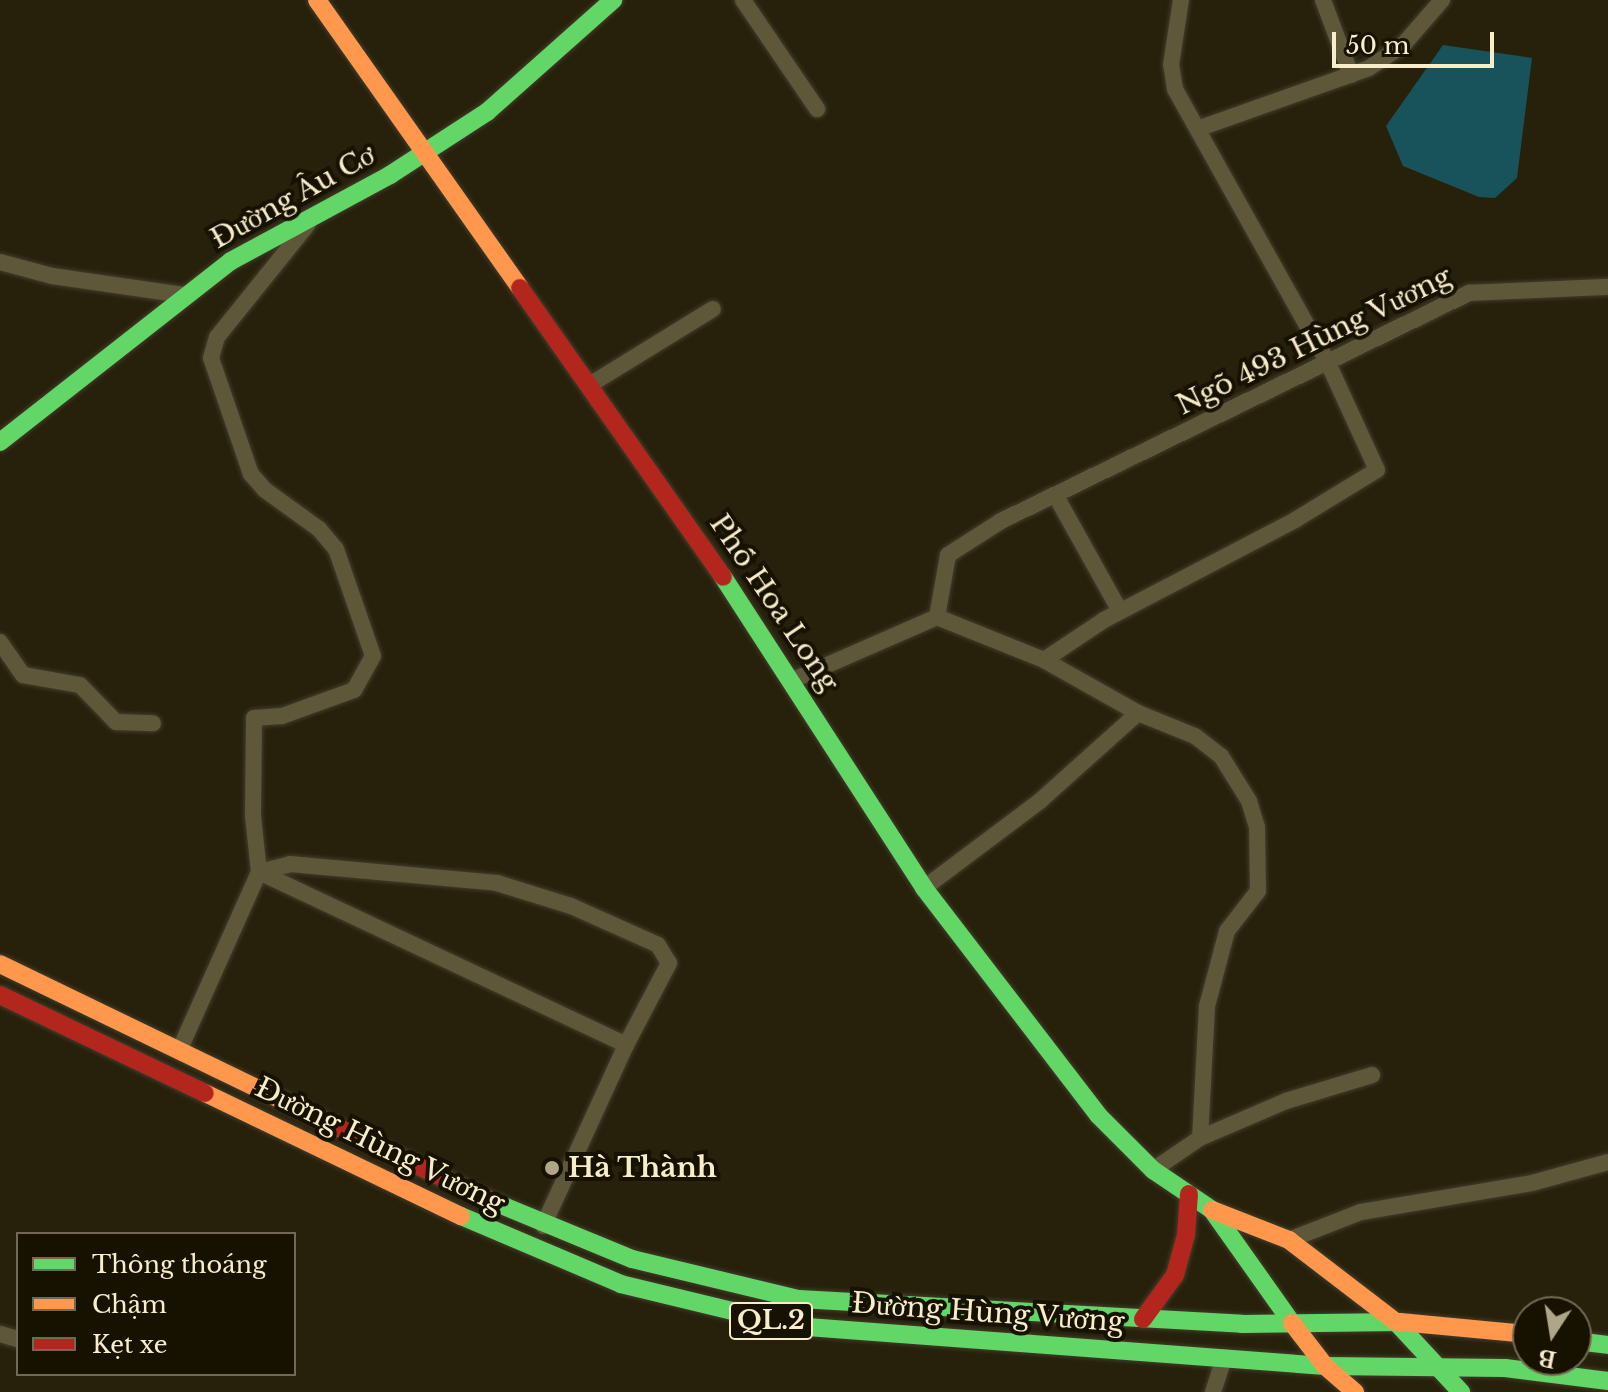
<!DOCTYPE html>
<html>
<head>
<meta charset="utf-8">
<style>
	body { margin:0 }
	#map { position:relative; width:1608px; height:1392px; overflow:hidden; background:#27210b; font-family:"Libre Baskerville",serif }
	div>[style] { position:absolute }
	.water>* { inset:0; background:#18535c }
	.roads { filter:drop-shadow(0 0 2px #423d2c) drop-shadow(0 0 2px #423d2c) }
	.street>* { height:16px; margin:-8px; padding:0 8px; transform-origin:8px; border-radius:8px; background:#5e573a }
	.fast>* { height:18px; margin:-9px; padding:0 9px; transform-origin:9px; border-radius:9px; background:#63d668 }
	.slow>* { height:18px; margin:-9px; padding:0 9px; transform-origin:9px; border-radius:9px; background:#ff974d }
	.jam>* { height:18px; margin:-9px; padding:0 9px; transform-origin:9px; border-radius:9px; background:#b3261e }
	.dots>* { width:22px; height:22px; translate:-50% -50%; box-sizing:border-box; border:4px solid #171100; border-radius:50% }
	span { translate:-50% -50%; white-space:nowrap; text-align:center; line-height:1.15; -webkit-text-stroke:8px #171100; paint-order:stroke }
	.shield-label span { padding:2px 6px; background:#171100; border:2px solid; border-radius:6px; -webkit-text-stroke-width:0 }
	.shield-label { font-size:26px; color:#f8edca; font-weight:700 }
	.street-label { font-size:28px; color:#f8edca }
	.poi-label { font-size:28px; color:#f8edca; font-weight:700 }
	.left { translate:0 -50%; text-align:left }
	.legend { position:absolute; left:16px; top:1232px; width:280px; height:144px; box-sizing:border-box; background:#171100; border:2px solid #716951; margin:0; padding:10px 14px; list-style:none; font-size:24px; color:#f8edca }
	.legend li { display:flex; align-items:center; gap:16px; height:40px }
	.legend b { width:40px; border:2px solid #716951 }
	.north { position:absolute; left:1512px; top:1296px; width:80px; height:80px; box-sizing:border-box; background:#171100; border:2px solid #716951; border-radius:50%; rotate:192deg; font-size:22px; font-weight:700; line-height:32px; text-align:center; color:#f8edca }
	.north::after { content:''; display:block; margin:auto; width:28px; height:36px; background:#afa687; clip-path:polygon(50% 0,100% 100%,50% 72%,0 100%) }
	.scale { position:absolute; left:1332px; top:32px; width:162px; height:36px; box-sizing:border-box; border:4px solid #f8edca; border-top:0; padding-left:10px; font-size:24px; line-height:28px; white-space:nowrap; color:#f8edca; -webkit-text-stroke:6px #171100; paint-order:stroke }
</style>
</head>
<body>
<div id="map">
	<div class="water">
		<div style="clip-path:polygon(1443px 45px,1532px 58px,1517px 178px,1495px 198px,1479px 197px,1403px 166px,1386px 126px)"></div>
	</div>
	<div class="roads">
		<div class="street">
			<div style="left:743px;top:0;width:132px;rotate:55.8deg"></div>
			<div style="left:1323px;top:0;width:80px;rotate:69.5deg"></div>
			<div style="left:1200px;top:128px;width:179px;rotate:-19.5deg"></div>
			<div style="left:1369px;top:68px;width:41px;rotate:-34.1deg"></div>
			<div style="left:1403px;top:45px;width:60px;rotate:-49.1deg"></div>
			<div style="left:308px;top:224px;width:145px;rotate:128.8deg"></div>
			<div style="left:217px;top:337px;width:22px;rotate:106deg"></div>
			<div style="left:211px;top:358px;width:123px;rotate:71deg"></div>
			<div style="left:251px;top:474px;width:21px;rotate:49deg"></div>
			<div style="left:265px;top:490px;width:67px;rotate:35.8deg"></div>
			<div style="left:319px;top:529px;width:26px;rotate:50deg"></div>
			<div style="left:336px;top:549px;width:113px;rotate:70.9deg"></div>
			<div style="left:373px;top:656px;width:39px;rotate:119deg"></div>
			<div style="left:354px;top:690px;width:77px;rotate:160.1deg"></div>
			<div style="left:282px;top:716px;width:28px;rotate:176deg"></div>
			<div style="left:254px;top:718px;width:98px;rotate:90.6deg"></div>
			<div style="left:253px;top:816px;width:56px;rotate:83.9deg"></div>
			<div style="left:259px;top:872px;width:406px;rotate:25.2deg"></div>
			<div style="left:626px;top:1045px;width:199px;rotate:114.6deg"></div>
			<div style="left:0;top:262px;width:54px;rotate:15.1deg"></div>
			<div style="left:52px;top:276px;width:133px;rotate:8.2deg"></div>
			<div style="left:591px;top:384px;width:143px;rotate:-31.6deg"></div>
			<div style="left:1057px;top:498px;width:129px;rotate:60.9deg"></div>
			<div style="left:937px;top:617px;width:63px;rotate:-79.9deg"></div>
			<div style="left:948px;top:555px;width:63px;rotate:-32.7deg"></div>
			<div style="left:1001px;top:521px;width:521px;rotate:-25.97deg"></div>
			<div style="left:1469px;top:293px;width:139px;rotate:-2.5deg"></div>
			<div style="left:0;top:642px;width:40px;rotate:55.1deg"></div>
			<div style="left:23px;top:675px;width:58px;rotate:10deg"></div>
			<div style="left:80px;top:685px;width:52px;rotate:45.8deg"></div>
			<div style="left:116px;top:722px;width:37px;rotate:2deg"></div>
			<div style="left:1044px;top:660px;width:72px;rotate:-33.7deg"></div>
			<div style="left:1104px;top:620px;width:216px;rotate:-27.6deg"></div>
			<div style="left:1295px;top:520px;width:96px;rotate:-31.4deg"></div>
			<div style="left:1377px;top:470px;width:118px;rotate:-114.6deg"></div>
			<div style="left:1328px;top:363px;width:314px;rotate:-119.2deg"></div>
			<div style="left:1175px;top:89px;width:24px;rotate:-99deg"></div>
			<div style="left:1171px;top:65px;width:66px;rotate:-81.3deg"></div>
			<div style="left:793px;top:680px;width:157px;rotate:-23.6deg"></div>
			<div style="left:937px;top:617px;width:115px;rotate:21.9deg"></div>
			<div style="left:1044px;top:660px;width:108px;rotate:29.4deg"></div>
			<div style="left:1138px;top:713px;width:61px;rotate:22deg"></div>
			<div style="left:1195px;top:736px;width:33px;rotate:38deg"></div>
			<div style="left:1221px;top:756px;width:53px;rotate:58.1deg"></div>
			<div style="left:1249px;top:801px;width:27px;rotate:73deg"></div>
			<div style="left:1257px;top:827px;width:64px;rotate:89.1deg"></div>
			<div style="left:1258px;top:891px;width:51px;rotate:127.8deg"></div>
			<div style="left:1227px;top:931px;width:78px;rotate:104.9deg"></div>
			<div style="left:1207px;top:1006px;width:132px;rotate:93deg"></div>
			<div style="left:1200px;top:1138px;width:57px;rotate:145.8deg"></div>
			<div style="left:924px;top:888px;width:146px;rotate:-36.9deg"></div>
			<div style="left:1041px;top:800px;width:130px;rotate:-41.9deg"></div>
			<div style="left:179px;top:1051px;width:196px;rotate:-65.9deg"></div>
			<div style="left:259px;top:872px;width:32px;rotate:-14deg"></div>
			<div style="left:290px;top:864px;width:208px;rotate:5.2deg"></div>
			<div style="left:497px;top:883px;width:77px;rotate:17.3deg"></div>
			<div style="left:571px;top:906px;width:95px;rotate:24.1deg"></div>
			<div style="left:658px;top:945px;width:21px;rotate:59deg"></div>
			<div style="left:669px;top:963px;width:93px;rotate:117.7deg"></div>
			<div style="left:1200px;top:1138px;width:94px;rotate:-23.3deg"></div>
			<div style="left:1286px;top:1101px;width:90px;rotate:-16.8deg"></div>
			<div style="left:1289px;top:1240px;width:77px;rotate:-21.3deg"></div>
			<div style="left:1361px;top:1212px;width:173px;rotate:-9.6deg"></div>
			<div style="left:1532px;top:1183px;width:79px;rotate:-15.4deg"></div>
			<div style="left:0;top:1334px;width:19px;rotate:16deg"></div>
			<div style="left:1213px;top:1392px;width:36px;rotate:-72deg"></div>
		</div>
		<div class="fast">
			<div style="left:0;top:442px;width:293px;rotate:-38.1deg"></div>
			<div style="left:231px;top:261px;width:181px;rotate:-28.4deg"></div>
			<div style="left:390px;top:175px;width:116px;rotate:-33deg"></div>
			<div style="left:487px;top:112px;width:169px;rotate:-41.6deg"></div>
			<div style="left:723px;top:577px;width:370px;rotate:57.1deg"></div>
			<div style="left:924px;top:888px;width:286px;rotate:52.5deg"></div>
			<div style="left:1098px;top:1115px;width:78px;rotate:45deg"></div>
			<div style="left:1153px;top:1170px;width:71px;rotate:34.1deg"></div>
			<div style="left:489px;top:1200px;width:155px;rotate:22.4deg"></div>
			<div style="left:632px;top:1259px;width:172px;rotate:13.5deg"></div>
			<div style="left:799px;top:1299px;width:444px;rotate:3.2deg"></div>
			<div style="left:1242px;top:1324px;width:158px;rotate:-0.7deg"></div>
			<div style="left:1212px;top:1210px;width:138px;rotate:54.7deg"></div>
			<div style="left:461px;top:1216px;width:174px;rotate:23deg"></div>
			<div style="left:621px;top:1284px;width:178px;rotate:13.6deg"></div>
			<div style="left:794px;top:1326px;width:533px;rotate:4.31deg"></div>
			<div style="left:1325px;top:1366px;width:180px;rotate:0.6deg"></div>
			<div style="left:1505px;top:1368px;width:104px;rotate:7.2deg"></div>
			<div style="left:1396px;top:1322px;width:96px;rotate:47.1deg"></div>
			<div style="left:1576px;top:1341px;width:32px;rotate:7deg"></div>
		</div>
		<div class="slow">
			<div style="left:317px;top:0;width:352px;rotate:54.8deg"></div>
			<div style="left:0;top:964px;width:342px;rotate:25.8deg"></div>
			<div style="left:205px;top:1093px;width:284px;rotate:25.7deg"></div>
			<div style="left:1212px;top:1210px;width:83px;rotate:21.3deg"></div>
			<div style="left:1289px;top:1240px;width:135px;rotate:37.5deg"></div>
			<div style="left:1400px;top:1322px;width:129px;rotate:5.4deg"></div>
			<div style="left:1292px;top:1323px;width:54px;rotate:52.5deg"></div>
			<div style="left:1325px;top:1366px;width:40px;rotate:41deg"></div>
		</div>
		<div class="jam">
			<div style="left:520px;top:288px;width:353px;rotate:54.9deg"></div>
			<div style="left:0;top:995px;width:227px;rotate:25.6deg"></div>
			<div style="left:308px;top:1113px;width:201px;rotate:25.7deg"></div>
			<div style="left:1143px;top:1319px;width:54px;rotate:-54deg"></div>
			<div style="left:1175px;top:1275px;width:41px;rotate:-74.6deg"></div>
			<div style="left:1186px;top:1235px;width:41px;rotate:-85.8deg"></div>
		</div>
	</div>
	<div class="dots">
		<div style="left:552px;top:1168px;background:#afa687"></div>
	</div>
	<div class="shield-label">
		<span style="left:771px;top:1321px">QL.2</span>
	</div>
	<div class="street-label">
		<span style="left:293px;top:197px;rotate:-29deg">Đường Âu Cơ</span>
		<span style="left:1314px;top:341px;rotate:-26deg">Ngõ 493 Hùng Vương</span>
		<span style="left:774px;top:603px;rotate:56deg">Phố Hoa Long</span>
		<span style="left:380px;top:1146px;rotate:26deg">Đường Hùng Vương</span>
		<span style="left:988px;top:1313px;rotate:4deg">Đường Hùng Vương</span>
	</div>
	<div class="poi-label">
		<span class="left" style="left:568px;top:1168px">Hà Thành</span>
	</div>
	<ul class="legend">
	<li><b style="height:10px;background:#63d668"></b>Thông thoáng</li>
	<li><b style="height:10px;background:#ff974d"></b>Chậm</li>
	<li><b style="height:10px;background:#b3261e"></b>Kẹt xe</li>
	</ul>
	<div class="north">B</div>
	<div class="scale">50 m</div>
</div>
</body>
</html>
